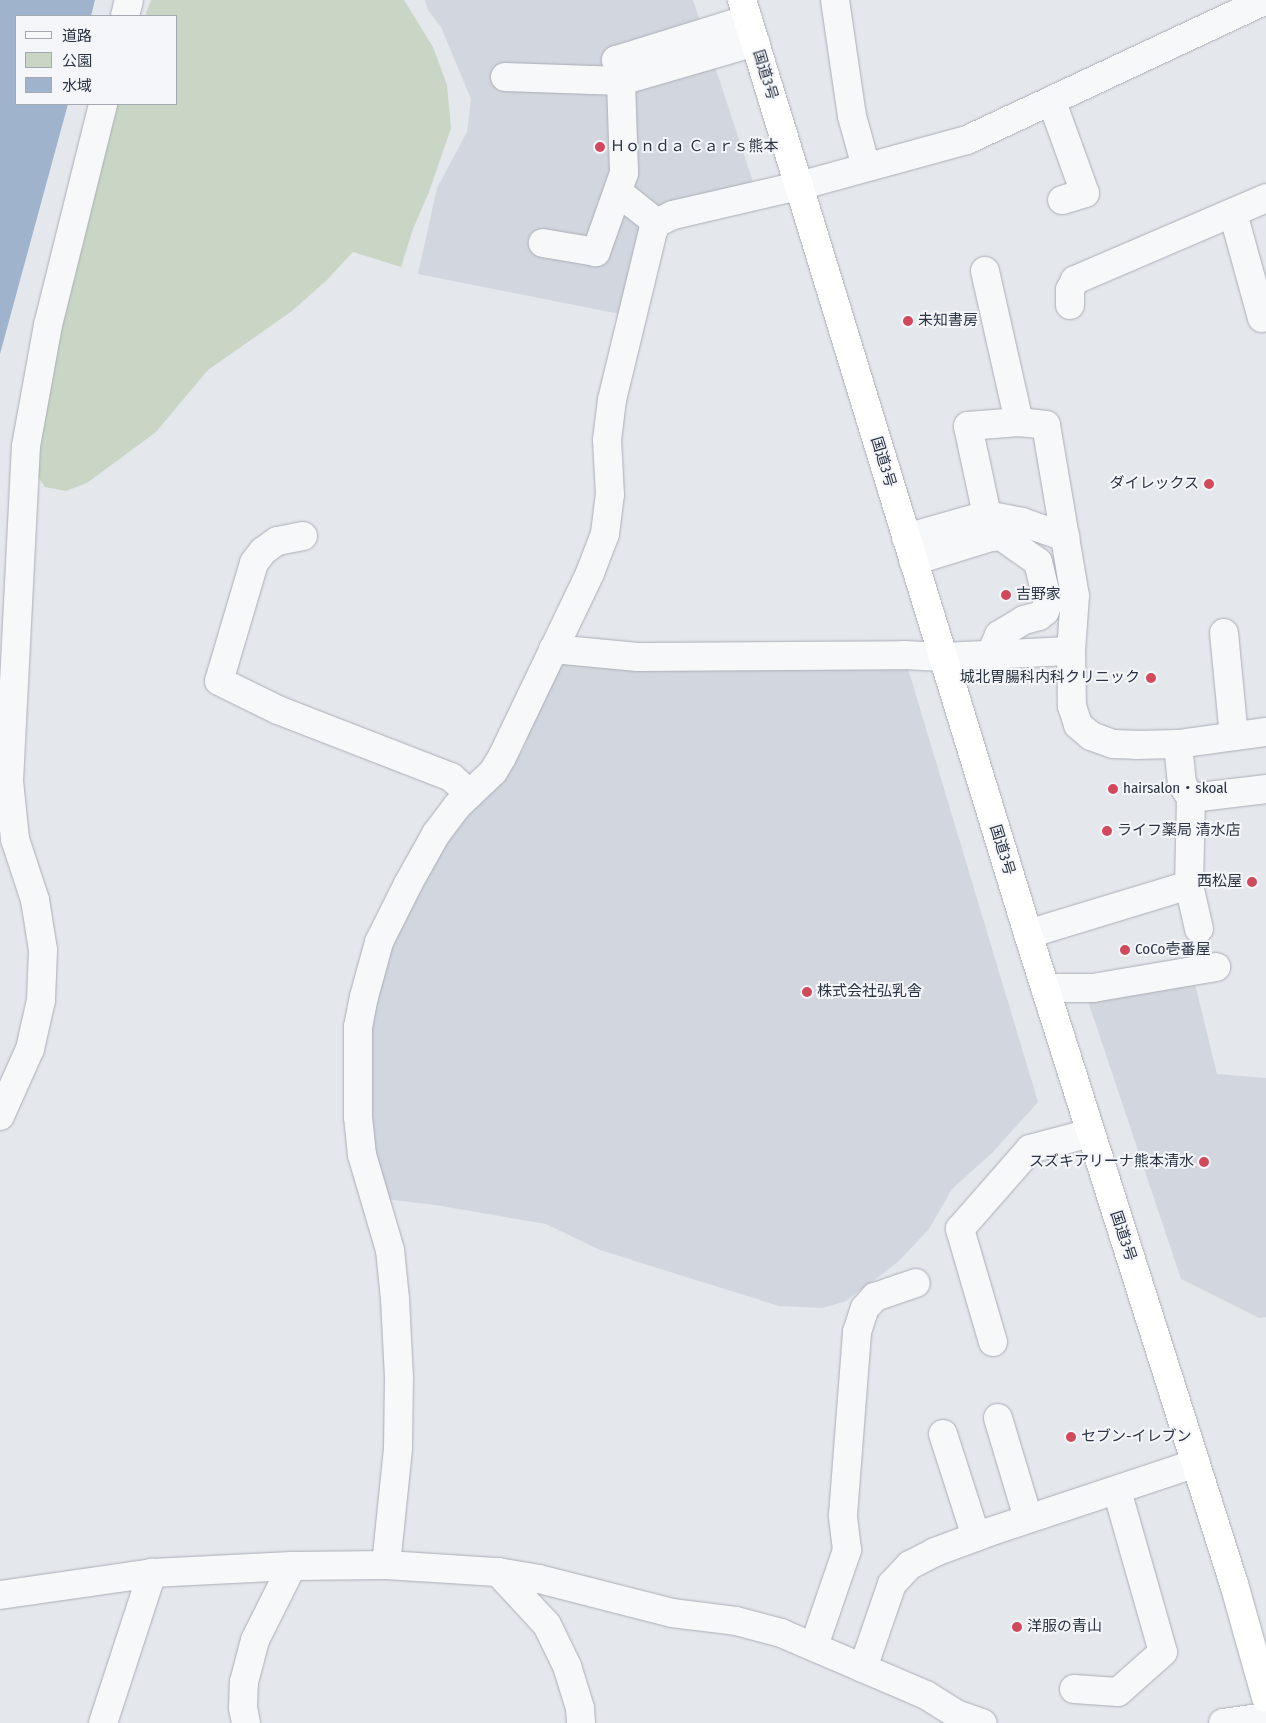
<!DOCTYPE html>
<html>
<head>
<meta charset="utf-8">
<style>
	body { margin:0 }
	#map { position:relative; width:1266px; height:1723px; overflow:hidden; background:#e4e7ec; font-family:"Fira Sans Condensed","Noto Sans JP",sans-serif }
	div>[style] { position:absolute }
	.built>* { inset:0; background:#d2d6de }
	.green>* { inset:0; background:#c9d6c5 }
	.water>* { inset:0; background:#9fb4cc }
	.roads { filter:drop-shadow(0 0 1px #a9aeb7) drop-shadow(0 0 1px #a9aeb7) }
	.minor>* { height:28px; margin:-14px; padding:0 14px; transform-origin:14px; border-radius:14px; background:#f7f8fa }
	.highway>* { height:28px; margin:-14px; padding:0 14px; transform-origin:14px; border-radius:14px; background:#fff }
	.dots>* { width:14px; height:14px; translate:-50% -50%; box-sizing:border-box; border:2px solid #f4f6f9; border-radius:50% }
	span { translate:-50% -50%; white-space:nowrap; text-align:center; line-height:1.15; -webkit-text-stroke:4px #f4f6f9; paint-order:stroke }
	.street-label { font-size:15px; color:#2b3445 }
	.poi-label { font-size:15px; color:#2b3445 }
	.left { translate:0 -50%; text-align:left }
	.right { translate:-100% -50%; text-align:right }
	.legend { position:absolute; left:15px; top:15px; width:162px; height:90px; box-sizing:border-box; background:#f4f6f9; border:1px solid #a4a8b1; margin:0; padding:6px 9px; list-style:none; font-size:15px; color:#2b3445 }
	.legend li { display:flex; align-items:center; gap:10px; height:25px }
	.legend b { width:25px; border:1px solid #a4a8b1 }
</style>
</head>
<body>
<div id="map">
	<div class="built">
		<div style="clip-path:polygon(425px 0,693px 0,754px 185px,659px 211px,620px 314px,418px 274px,437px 188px,467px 132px,471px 99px,441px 27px,428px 10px)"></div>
		<div style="clip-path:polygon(563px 660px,906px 662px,1038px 1102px,992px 1153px,952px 1189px,929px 1229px,898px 1262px,846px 1301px,823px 1308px,779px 1306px,600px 1250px,546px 1224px,435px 1205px,385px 1199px,362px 1093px,372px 985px,448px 836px,509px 774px,524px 747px,553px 672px)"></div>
		<div style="clip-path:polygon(1193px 976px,1217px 1074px,1266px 1078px,1266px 1317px,1259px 1318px,1181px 1279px,1088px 1001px)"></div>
	</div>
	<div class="green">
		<div style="clip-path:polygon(151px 0,404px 0,433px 47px,447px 85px,451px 128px,429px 192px,413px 229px,401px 267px,353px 252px,326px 281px,292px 311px,208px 370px,156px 432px,87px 483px,66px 491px,45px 487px,37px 475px,39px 438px,54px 354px,111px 104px,176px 104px,176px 16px,145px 16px)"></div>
	</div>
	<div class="water">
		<div style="clip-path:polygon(0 0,95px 0,91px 16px,16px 16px,16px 104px,68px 104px,0 354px)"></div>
	</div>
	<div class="roads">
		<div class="minor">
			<div style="left:835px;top:0;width:117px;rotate:81.7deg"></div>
			<div style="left:852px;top:116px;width:53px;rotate:74.6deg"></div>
			<div style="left:125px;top:16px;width:16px;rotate:-76deg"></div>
			<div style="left:748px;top:19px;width:138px;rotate:162.7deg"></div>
			<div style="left:616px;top:60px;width:22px;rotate:77deg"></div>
			<div style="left:621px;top:81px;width:140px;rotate:-16.2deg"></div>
			<div style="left:505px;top:77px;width:116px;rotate:2deg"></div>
			<div style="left:621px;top:81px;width:92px;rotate:88.1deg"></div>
			<div style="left:624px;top:173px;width:84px;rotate:109.5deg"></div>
			<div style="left:596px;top:252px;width:54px;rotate:-170.4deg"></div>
			<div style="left:1052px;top:102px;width:97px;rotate:70.1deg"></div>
			<div style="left:1085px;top:193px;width:24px;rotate:163deg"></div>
			<div style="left:618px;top:192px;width:50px;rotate:38.5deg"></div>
			<div style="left:1233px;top:213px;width:109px;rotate:74.6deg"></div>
			<div style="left:985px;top:271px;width:155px;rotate:77.3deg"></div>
			<div style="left:1070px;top:305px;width:15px;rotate:-90deg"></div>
			<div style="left:1070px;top:290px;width:11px;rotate:-63deg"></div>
			<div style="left:1075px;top:280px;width:208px;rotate:-23.2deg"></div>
			<div style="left:987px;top:515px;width:91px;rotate:-102.1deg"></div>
			<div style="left:968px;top:426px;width:51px;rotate:-4.5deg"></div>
			<div style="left:1019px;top:422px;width:27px;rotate:6deg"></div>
			<div style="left:1046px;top:425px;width:173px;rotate:80.4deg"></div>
			<div style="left:1075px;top:596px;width:55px;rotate:94.2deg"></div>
			<div style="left:1071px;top:651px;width:55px;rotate:89deg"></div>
			<div style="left:1072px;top:706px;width:20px;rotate:72deg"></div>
			<div style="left:1078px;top:725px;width:17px;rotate:40deg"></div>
			<div style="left:1091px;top:736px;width:23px;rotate:20deg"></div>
			<div style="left:1113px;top:744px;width:23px;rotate:2deg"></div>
			<div style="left:1136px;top:745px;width:42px;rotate:-1.4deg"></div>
			<div style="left:1178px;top:744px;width:89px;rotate:-7.8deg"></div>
			<div style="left:303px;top:536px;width:26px;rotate:169deg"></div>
			<div style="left:277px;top:541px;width:17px;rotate:144deg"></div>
			<div style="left:263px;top:551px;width:15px;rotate:127deg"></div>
			<div style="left:254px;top:563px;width:123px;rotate:106.5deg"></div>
			<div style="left:219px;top:681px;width:66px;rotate:26.2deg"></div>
			<div style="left:278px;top:710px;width:186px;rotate:21.2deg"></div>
			<div style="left:451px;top:777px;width:25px;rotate:42deg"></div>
			<div style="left:906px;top:538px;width:84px;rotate:-15.9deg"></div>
			<div style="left:987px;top:515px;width:36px;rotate:11deg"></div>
			<div style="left:1022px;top:522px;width:46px;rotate:19.2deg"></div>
			<div style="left:913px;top:561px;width:82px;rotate:-17.1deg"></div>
			<div style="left:991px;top:537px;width:10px;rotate:-6deg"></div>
			<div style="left:1001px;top:536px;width:45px;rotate:35.1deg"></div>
			<div style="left:1038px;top:562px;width:42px;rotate:76.3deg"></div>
			<div style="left:1048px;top:603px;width:9px;rotate:111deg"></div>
			<div style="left:1045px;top:611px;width:8px;rotate:140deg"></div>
			<div style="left:1039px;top:616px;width:16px;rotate:165deg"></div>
			<div style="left:1024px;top:620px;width:29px;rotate:149deg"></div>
			<div style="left:999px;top:635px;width:23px;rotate:113deg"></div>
			<div style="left:1224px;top:633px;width:103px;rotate:84.5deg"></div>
			<div style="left:553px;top:649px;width:85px;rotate:5.4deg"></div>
			<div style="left:638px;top:657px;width:266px;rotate:-0.4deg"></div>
			<div style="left:904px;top:655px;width:38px;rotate:3deg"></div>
			<div style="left:942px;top:657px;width:129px;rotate:-2.7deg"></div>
			<div style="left:1178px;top:744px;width:40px;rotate:84.3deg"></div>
			<div style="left:1182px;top:784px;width:17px;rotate:57deg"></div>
			<div style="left:1191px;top:798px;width:87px;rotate:91.3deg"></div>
			<div style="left:1191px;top:798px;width:76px;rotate:-6.8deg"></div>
			<div style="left:1028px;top:934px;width:168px;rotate:-16.9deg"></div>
			<div style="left:1189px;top:885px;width:45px;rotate:77.2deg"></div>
			<div style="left:1045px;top:988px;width:48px"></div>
			<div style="left:1093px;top:988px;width:125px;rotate:-9.7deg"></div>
			<div style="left:0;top:1116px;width:73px;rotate:-65.9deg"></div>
			<div style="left:30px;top:1049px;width:50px;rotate:-77.3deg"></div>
			<div style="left:41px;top:1000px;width:50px;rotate:-87.7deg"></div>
			<div style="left:43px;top:950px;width:51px;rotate:-99.1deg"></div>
			<div style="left:35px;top:900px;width:64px;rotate:-108.2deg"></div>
			<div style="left:15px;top:839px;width:58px;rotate:-95.9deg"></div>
			<div style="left:9px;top:781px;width:335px;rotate:-87.1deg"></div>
			<div style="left:26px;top:446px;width:123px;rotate:-79.7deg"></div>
			<div style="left:48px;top:325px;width:228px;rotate:-76deg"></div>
			<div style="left:993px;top:1342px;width:118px;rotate:-106.3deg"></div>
			<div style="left:960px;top:1229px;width:106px;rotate:-48.8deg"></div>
			<div style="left:1030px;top:1149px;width:62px;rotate:-14.9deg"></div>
			<div style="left:998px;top:1418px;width:104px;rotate:73.3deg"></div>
			<div style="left:943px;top:1434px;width:108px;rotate:72.2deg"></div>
			<div style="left:386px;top:1565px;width:118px;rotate:-84.1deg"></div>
			<div style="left:398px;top:1448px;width:70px;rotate:-89.2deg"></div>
			<div style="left:399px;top:1378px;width:79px;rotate:-92.9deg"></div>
			<div style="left:395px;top:1299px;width:49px;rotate:-95.8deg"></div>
			<div style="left:390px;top:1250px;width:99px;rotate:-106.4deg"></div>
			<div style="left:362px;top:1155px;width:38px;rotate:-96deg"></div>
			<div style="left:358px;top:1117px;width:90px;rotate:-90deg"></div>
			<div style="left:358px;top:1027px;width:31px;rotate:-79deg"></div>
			<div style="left:364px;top:997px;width:57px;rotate:-74.7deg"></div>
			<div style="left:379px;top:942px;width:65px;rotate:-63.4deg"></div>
			<div style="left:408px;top:884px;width:57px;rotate:-60.8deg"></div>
			<div style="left:436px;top:834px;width:35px;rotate:-53deg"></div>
			<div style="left:457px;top:806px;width:50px;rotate:-43.4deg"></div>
			<div style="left:493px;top:772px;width:17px;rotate:-59deg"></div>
			<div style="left:502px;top:757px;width:204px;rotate:-64.4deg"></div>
			<div style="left:590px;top:573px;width:42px;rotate:-69deg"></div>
			<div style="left:605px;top:534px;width:39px;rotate:-83deg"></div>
			<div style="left:610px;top:495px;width:55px;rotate:-93.1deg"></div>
			<div style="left:607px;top:440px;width:40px;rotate:-82.9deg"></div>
			<div style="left:612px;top:400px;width:174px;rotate:-76.4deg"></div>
			<div style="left:653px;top:231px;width:9px;rotate:-63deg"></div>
			<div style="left:657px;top:223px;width:18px;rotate:-27deg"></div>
			<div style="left:673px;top:215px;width:129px;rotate:-13deg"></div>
			<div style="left:799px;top:186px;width:174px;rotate:-15.3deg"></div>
			<div style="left:967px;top:140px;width:330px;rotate:-25.1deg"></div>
			<div style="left:498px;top:1572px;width:72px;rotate:47.2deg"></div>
			<div style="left:547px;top:1625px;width:46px;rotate:64deg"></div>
			<div style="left:567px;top:1666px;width:44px;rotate:72.8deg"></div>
			<div style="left:580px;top:1708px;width:15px;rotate:86deg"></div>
			<div style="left:0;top:1595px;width:154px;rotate:-8.2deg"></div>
			<div style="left:152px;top:1573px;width:140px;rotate:-2.9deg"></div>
			<div style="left:292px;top:1566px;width:94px;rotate:-0.6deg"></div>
			<div style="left:386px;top:1565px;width:112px;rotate:3.6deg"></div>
			<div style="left:498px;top:1572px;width:42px;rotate:9.7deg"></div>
			<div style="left:539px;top:1579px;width:137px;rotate:14.3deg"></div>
			<div style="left:672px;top:1613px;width:64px;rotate:7.1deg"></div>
			<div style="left:736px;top:1621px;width:47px;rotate:14.9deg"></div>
			<div style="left:781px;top:1633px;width:158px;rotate:23.2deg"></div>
			<div style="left:926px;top:1695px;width:36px;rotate:32deg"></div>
			<div style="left:956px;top:1714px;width:28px;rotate:19deg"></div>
			<div style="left:814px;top:1646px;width:102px;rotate:-71deg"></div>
			<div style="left:847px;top:1550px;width:35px;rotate:-97deg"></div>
			<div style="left:843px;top:1515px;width:184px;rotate:-85.6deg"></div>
			<div style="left:857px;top:1332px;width:25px;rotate:-72deg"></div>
			<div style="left:865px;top:1308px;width:15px;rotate:-48deg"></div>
			<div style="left:875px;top:1297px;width:43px;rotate:-18.9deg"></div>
			<div style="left:863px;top:1668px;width:89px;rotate:-71deg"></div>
			<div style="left:892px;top:1584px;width:26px;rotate:-47deg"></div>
			<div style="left:910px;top:1565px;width:28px;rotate:-27deg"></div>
			<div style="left:935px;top:1552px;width:58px;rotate:-20.3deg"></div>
			<div style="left:989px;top:1532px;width:218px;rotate:-18.4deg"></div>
			<div style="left:1074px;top:1689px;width:44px;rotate:3.9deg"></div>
			<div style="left:1118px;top:1692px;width:60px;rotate:-41.6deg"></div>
			<div style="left:1163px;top:1652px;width:168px;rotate:-105.9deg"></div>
			<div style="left:103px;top:1723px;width:158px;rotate:-71.9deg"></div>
			<div style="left:246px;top:1723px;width:15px;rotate:-101deg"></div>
			<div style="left:243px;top:1708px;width:26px;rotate:-88deg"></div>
			<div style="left:244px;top:1682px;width:43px;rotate:-75.3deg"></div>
			<div style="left:255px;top:1640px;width:83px;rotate:-63.4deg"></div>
			<div style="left:1223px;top:1723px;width:43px;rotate:-7.9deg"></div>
		</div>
		<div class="highway">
			<div style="left:742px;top:0;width:977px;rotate:72.97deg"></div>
			<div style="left:1028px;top:934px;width:682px;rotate:72.42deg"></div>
			<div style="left:1234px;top:1584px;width:118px;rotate:74.3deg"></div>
		</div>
	</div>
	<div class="dots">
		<div style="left:600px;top:147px;background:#d1495b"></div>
		<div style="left:908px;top:321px;background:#d1495b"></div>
		<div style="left:1209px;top:484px;background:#d1495b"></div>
		<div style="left:1006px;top:595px;background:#d1495b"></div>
		<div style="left:1151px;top:678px;background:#d1495b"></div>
		<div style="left:1113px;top:789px;background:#d1495b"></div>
		<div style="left:1107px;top:831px;background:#d1495b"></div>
		<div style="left:1252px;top:882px;background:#d1495b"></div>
		<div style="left:1125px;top:950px;background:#d1495b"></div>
		<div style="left:807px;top:992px;background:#d1495b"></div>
		<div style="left:1204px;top:1162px;background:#d1495b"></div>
		<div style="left:1071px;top:1437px;background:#d1495b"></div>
		<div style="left:1017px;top:1627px;background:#d1495b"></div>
	</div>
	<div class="street-label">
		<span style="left:765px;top:75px;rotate:73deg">国道3号</span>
		<span style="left:883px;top:462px;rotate:73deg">国道3号</span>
		<span style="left:1002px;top:850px;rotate:73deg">国道3号</span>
		<span style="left:1123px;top:1236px;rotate:72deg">国道3号</span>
	</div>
	<div class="poi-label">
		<span class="left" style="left:610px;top:147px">Ｈｏｎｄａ Ｃａｒｓ熊本</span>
		<span class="left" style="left:918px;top:321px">未知書房</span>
		<span class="right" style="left:1199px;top:484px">ダイレックス</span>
		<span class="left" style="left:1016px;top:595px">吉野家</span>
		<span class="right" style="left:1140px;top:678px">城北胃腸科内科クリニック</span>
		<span class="left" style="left:1123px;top:789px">hairsalon・skoal</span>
		<span class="left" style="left:1117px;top:831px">ライフ薬局 清水店</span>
		<span class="right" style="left:1242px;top:882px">西松屋</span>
		<span class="left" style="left:1135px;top:950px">CoCo壱番屋</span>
		<span class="left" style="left:817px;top:992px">株式会社弘乳舎</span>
		<span class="right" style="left:1194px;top:1162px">スズキアリーナ熊本清水</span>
		<span class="left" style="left:1081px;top:1437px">セブン-イレブン</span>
		<span class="left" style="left:1027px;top:1627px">洋服の青山</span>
	</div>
	<ul class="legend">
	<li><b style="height:6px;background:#f7f8fa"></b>道路</li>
	<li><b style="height:14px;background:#c9d6c5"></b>公園</li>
	<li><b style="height:14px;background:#9fb4cc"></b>水域</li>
	</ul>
</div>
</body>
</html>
